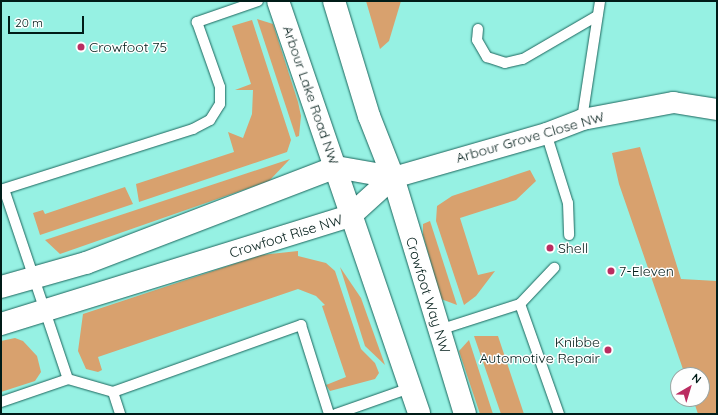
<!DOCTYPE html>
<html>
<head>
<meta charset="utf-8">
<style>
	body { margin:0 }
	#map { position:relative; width:718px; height:415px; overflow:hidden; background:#96f1e3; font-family:Quicksand,sans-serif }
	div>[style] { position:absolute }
	.green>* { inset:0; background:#d8a16e }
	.roads { filter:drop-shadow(0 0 1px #1b665d) drop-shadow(0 0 1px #1b665d) }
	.service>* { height:10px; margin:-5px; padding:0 5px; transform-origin:5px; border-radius:5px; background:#fff }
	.minor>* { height:21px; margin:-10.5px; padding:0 10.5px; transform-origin:10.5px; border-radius:10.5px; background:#fff }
	.tertiary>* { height:22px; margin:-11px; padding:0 11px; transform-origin:11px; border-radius:11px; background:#fff }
	.dots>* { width:11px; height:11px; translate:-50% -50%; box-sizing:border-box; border:2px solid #fefefe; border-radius:50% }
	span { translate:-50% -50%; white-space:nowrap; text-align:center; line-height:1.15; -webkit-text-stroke:3px #fefefe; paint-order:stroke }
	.poi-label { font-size:14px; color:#001c18 }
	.left { translate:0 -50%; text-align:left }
	.right { translate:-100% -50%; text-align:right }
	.street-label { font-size:14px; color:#001c18 }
	.frame { position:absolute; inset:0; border:2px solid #001c18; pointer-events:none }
	.north { position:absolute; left:670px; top:367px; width:40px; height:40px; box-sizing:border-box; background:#fefefe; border:1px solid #98a4a2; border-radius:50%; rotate:38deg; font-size:11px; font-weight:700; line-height:16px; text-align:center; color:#001c18 }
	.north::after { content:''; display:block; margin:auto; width:14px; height:18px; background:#ba2d61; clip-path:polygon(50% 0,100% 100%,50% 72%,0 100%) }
	.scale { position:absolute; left:8px; top:16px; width:76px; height:18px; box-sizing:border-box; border:2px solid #001c18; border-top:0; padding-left:5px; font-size:12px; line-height:14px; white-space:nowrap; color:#001c18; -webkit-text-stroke:3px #fefefe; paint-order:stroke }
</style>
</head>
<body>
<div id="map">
	<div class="green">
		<div style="clip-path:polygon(366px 1px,401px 1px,389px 41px,380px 49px)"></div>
		<div style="clip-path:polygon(257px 19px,273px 24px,298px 102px,301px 116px,299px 136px,296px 137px)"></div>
		<div style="clip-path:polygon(252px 20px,291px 140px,287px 152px,139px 202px,136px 184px,234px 152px,228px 132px,243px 138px,252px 114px,253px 90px,235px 90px,251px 84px,232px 26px)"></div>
		<div style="clip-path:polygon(640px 147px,681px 279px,717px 281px,717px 414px,698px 414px,693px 399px,702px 399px,702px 375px,685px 375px,619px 184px,612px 153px)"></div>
		<div style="clip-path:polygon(290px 159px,269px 181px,60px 254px,45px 240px)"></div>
		<div style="clip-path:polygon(530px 170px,536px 181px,516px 200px,460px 218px,478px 275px,495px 271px,476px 296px,464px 305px,436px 221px,437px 206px,452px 196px)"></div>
		<div style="clip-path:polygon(125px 187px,133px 204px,40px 235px,33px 213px,43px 210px,45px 214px)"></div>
		<div style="clip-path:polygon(430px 221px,457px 305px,441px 299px,423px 235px,423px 224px)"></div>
		<div style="clip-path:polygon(298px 251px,298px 256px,326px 263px,335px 271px,361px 349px,375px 363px,379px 373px,375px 379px,330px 391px,326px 385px,346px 377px,322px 306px,325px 305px,316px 296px,298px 289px,98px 357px,102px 370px,98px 372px,86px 369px,78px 351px,83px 314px,261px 255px)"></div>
		<div style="clip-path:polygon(340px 267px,361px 298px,385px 365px,365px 346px)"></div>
		<div style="clip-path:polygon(474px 336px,498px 336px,524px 414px,501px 414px)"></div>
		<div style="clip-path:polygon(15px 338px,23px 341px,37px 356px,41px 372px,35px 381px,1px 392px,1px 341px)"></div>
		<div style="clip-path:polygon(469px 340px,493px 414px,480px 414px,459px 351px)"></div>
	</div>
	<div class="roads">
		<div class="service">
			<div style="left:258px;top:1px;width:65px;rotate:161deg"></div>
			<div style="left:197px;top:22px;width:69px;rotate:70.5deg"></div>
			<div style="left:220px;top:87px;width:17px;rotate:90deg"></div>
			<div style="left:220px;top:104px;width:19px;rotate:122deg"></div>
			<div style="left:210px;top:120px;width:19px;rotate:152deg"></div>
			<div style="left:193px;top:129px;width:198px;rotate:162.4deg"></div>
			<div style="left:4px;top:189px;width:200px;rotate:71.4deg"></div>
			<div style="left:68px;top:379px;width:47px;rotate:16.1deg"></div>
			<div style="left:113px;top:392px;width:200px;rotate:-19.6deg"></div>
			<div style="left:301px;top:325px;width:93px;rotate:72.5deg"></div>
			<div style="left:478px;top:29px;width:11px;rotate:95deg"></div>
			<div style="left:477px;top:40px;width:20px;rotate:60deg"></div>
			<div style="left:487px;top:57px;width:19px;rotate:18deg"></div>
			<div style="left:505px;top:63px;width:18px;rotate:-13deg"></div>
			<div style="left:523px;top:59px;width:86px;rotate:-30.2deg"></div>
			<div style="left:582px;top:119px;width:119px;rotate:-81.3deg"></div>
			<div style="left:546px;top:133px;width:73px;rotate:72.6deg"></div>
			<div style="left:568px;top:203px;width:32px;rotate:88deg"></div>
			<div style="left:520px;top:304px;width:50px;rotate:-46.6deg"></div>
			<div style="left:439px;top:330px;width:85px;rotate:-17.8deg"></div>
			<div style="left:520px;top:304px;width:117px;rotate:70.5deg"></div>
			<div style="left:113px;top:392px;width:23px;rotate:72deg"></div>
			<div style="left:1px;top:402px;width:71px;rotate:-18.9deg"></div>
			<div style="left:336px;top:414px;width:78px;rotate:-19.4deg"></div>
		</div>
		<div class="minor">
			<div style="left:393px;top:177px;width:159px;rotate:-16deg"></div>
			<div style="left:546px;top:133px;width:39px;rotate:-21deg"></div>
			<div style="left:582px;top:119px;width:93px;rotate:-10.6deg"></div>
			<div style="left:673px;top:102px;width:45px;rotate:9deg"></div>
		</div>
		<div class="tertiary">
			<div style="left:278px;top:1px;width:436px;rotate:71.1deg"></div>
			<div style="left:334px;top:1px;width:120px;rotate:73.1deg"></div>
			<div style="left:369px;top:116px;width:66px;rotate:68.5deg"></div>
			<div style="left:393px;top:177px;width:248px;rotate:73.1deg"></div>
			<div style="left:1px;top:287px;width:88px;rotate:-15.8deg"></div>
			<div style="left:86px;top:263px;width:268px;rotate:-21deg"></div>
			<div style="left:336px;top:167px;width:58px;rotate:10deg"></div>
			<div style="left:1px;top:324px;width:365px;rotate:-17.2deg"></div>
			<div style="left:350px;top:216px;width:58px;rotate:-42.2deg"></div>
		</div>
	</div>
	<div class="dots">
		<div style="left:81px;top:47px;background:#ba2d61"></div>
		<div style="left:550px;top:248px;background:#ba2d61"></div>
		<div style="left:611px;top:271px;background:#ba2d61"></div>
		<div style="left:608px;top:350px;background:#ba2d61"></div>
	</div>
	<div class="poi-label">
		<span class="left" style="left:89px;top:47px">Crowfoot 75</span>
		<span class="left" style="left:558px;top:248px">Shell</span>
		<span class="left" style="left:619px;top:271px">7-Eleven</span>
		<span class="right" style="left:600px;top:350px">Knibbe<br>Automotive Repair</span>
	</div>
	<div class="street-label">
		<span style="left:311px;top:95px;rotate:71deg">Arbour Lake Road NW</span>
		<span style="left:530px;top:137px;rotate:-16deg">Arbour Grove Close NW</span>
		<span style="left:286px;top:236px;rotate:-17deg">Crowfoot Rise NW</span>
		<span style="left:428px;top:295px;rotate:73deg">Crowfoot Way NW</span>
	</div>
	<div class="frame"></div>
	<div class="north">N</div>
	<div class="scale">20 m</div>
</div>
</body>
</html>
